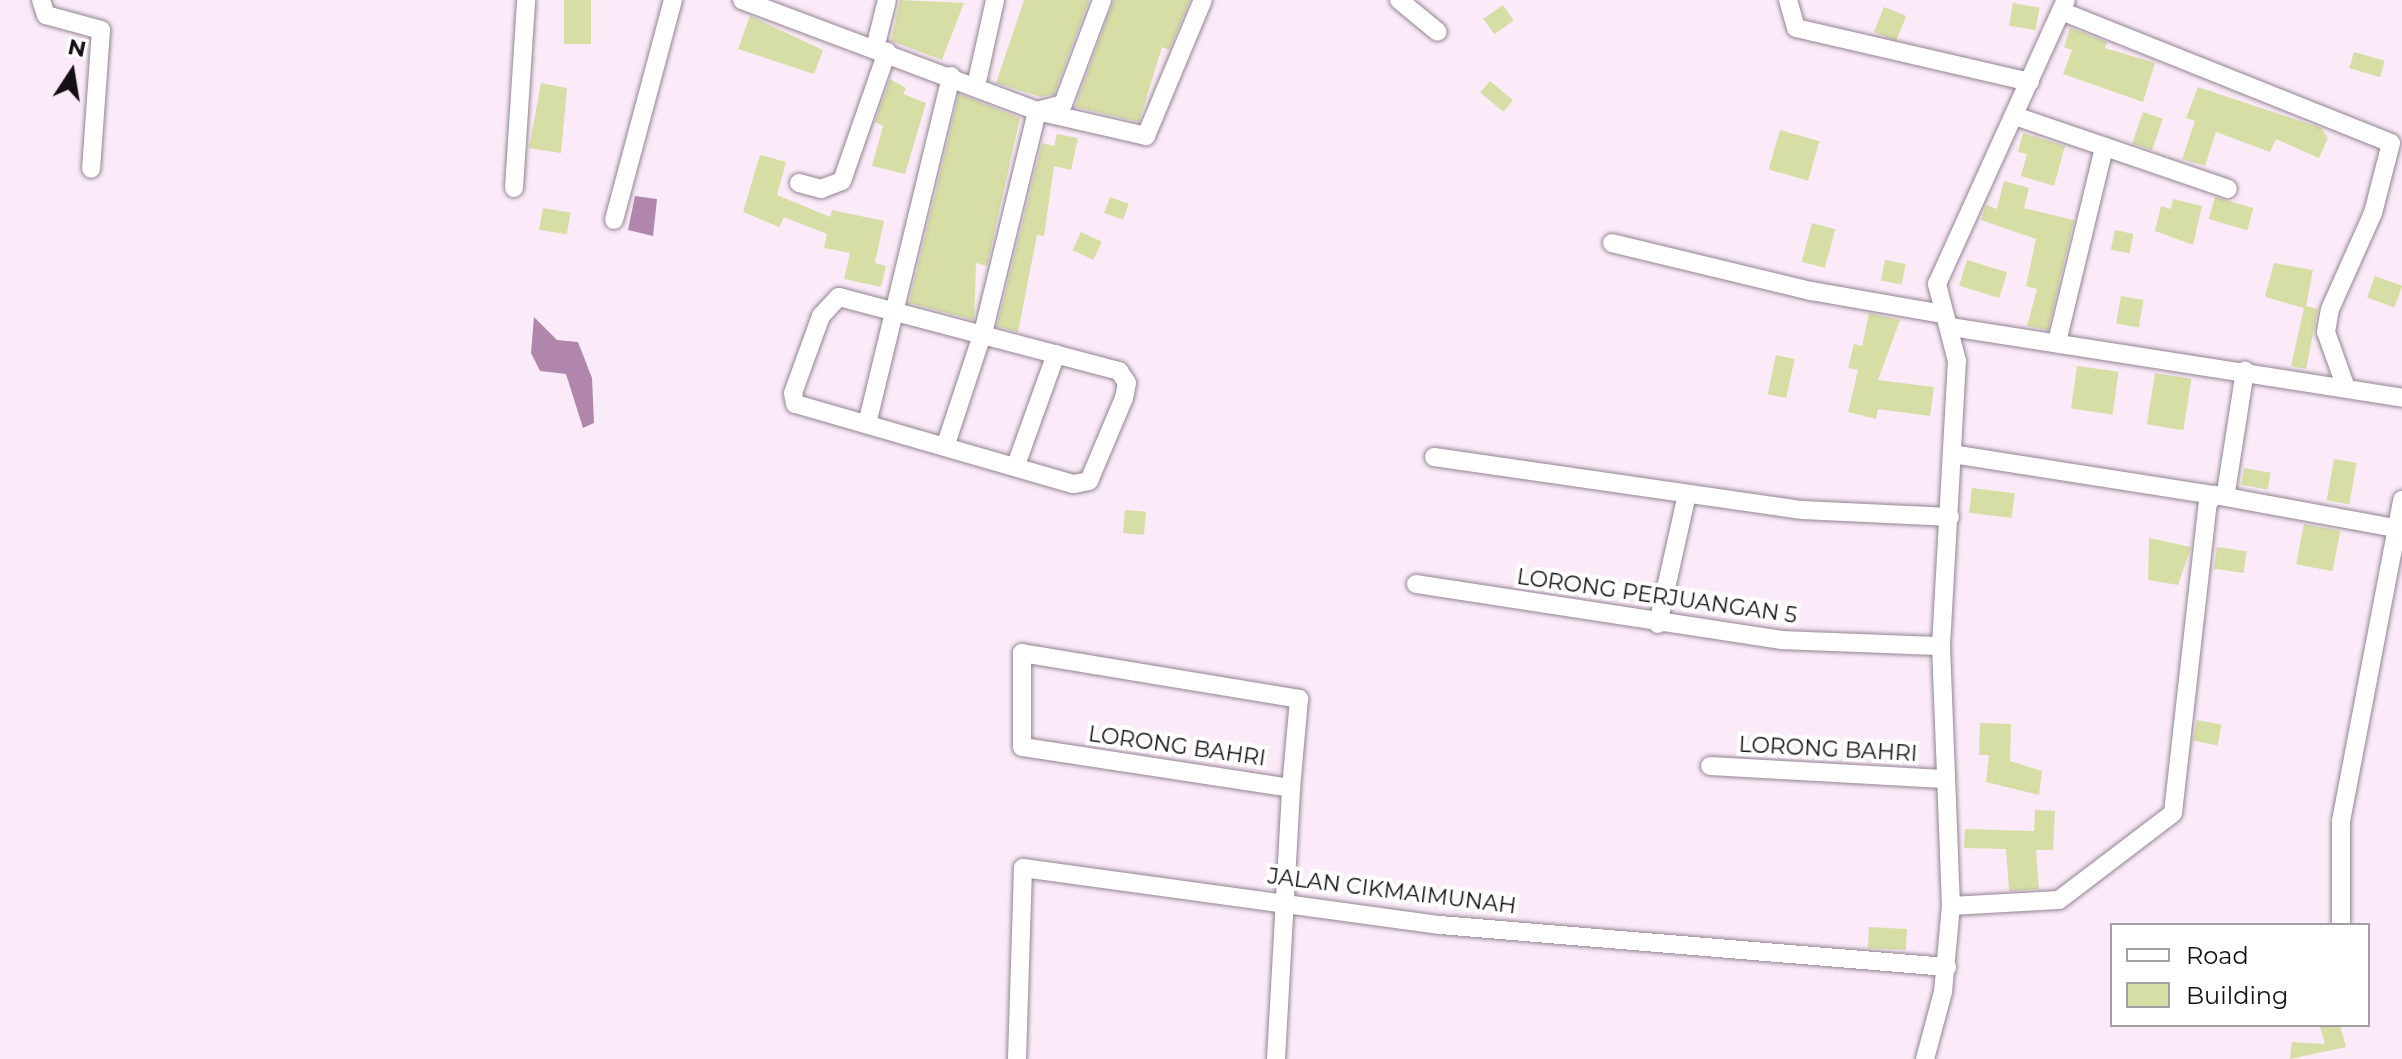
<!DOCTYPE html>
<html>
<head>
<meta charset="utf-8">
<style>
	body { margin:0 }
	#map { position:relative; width:2402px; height:1059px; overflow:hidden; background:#fbebf9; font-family:Montserrat,sans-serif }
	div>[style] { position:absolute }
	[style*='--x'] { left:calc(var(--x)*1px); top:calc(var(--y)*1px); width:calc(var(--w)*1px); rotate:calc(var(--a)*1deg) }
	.water>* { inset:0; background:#b186ad }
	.building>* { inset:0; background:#d6dea5; transform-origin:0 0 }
	.roads { filter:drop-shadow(0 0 2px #938491) drop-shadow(0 0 2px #938491) }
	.street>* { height:18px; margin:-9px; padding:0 9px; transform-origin:9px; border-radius:9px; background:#fff }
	span { translate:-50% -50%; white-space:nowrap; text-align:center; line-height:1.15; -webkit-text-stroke:8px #fff; paint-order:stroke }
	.street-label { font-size:22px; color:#151014 }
	.legend { position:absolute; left:2110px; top:923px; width:260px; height:104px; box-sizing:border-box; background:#fff; border:2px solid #a19fa1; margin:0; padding:10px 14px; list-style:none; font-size:24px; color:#151014 }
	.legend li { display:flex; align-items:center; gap:16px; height:40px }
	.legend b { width:40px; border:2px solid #a19fa1 }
	.north { position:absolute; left:32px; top:32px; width:80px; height:80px; -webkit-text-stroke:6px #fff; paint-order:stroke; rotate:12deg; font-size:22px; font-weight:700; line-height:32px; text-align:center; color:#151014 }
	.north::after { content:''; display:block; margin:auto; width:28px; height:36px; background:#151014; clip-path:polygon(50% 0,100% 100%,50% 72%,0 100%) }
</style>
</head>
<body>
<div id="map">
	<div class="water">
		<div style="clip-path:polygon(635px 196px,657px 199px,653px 236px,628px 230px)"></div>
		<div style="clip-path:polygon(534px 317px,557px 340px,578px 342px,592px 378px,594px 423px,583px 428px,566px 374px,540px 371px,531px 353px)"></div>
	</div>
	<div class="building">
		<div style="left:564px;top:0;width:27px;height:44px"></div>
		<div style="clip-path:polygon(900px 0,964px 3px,942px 60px,891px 41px)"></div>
		<div style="clip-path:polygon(1024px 0,1089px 0,1054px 94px,1041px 97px,996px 83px)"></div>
		<div style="clip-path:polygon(1114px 0,1190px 0,1169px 50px,1162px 47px,1139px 122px,1075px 107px)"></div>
		<div style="left:2013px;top:3px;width:27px;height:23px;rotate:10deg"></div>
		<div style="left:1503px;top:5px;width:19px;height:24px;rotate:55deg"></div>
		<div style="left:1884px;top:7px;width:24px;height:27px;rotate:22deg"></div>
		<div style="clip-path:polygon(750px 16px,823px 50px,814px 74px,738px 49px)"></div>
		<div style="clip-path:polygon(2070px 28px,2107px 42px,2105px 48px,2155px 63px,2143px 102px,2063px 74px,2072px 50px,2064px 47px)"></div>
		<div style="left:2354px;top:52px;width:32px;height:17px;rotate:16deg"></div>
		<div style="clip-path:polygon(890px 79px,906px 88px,903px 94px,926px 103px,905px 174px,872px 166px,883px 126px,875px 122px)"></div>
		<div style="left:1490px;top:81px;width:30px;height:15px;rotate:40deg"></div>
		<div style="clip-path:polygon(541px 83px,567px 88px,561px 153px,529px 148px)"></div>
		<div style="clip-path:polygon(2198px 87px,2321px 128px,2328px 138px,2319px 158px,2276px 139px,2270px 152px,2216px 132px,2205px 166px,2182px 159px,2195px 121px,2186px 118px)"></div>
		<div style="clip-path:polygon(959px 94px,1020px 118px,987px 266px,976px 263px,974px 320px,909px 303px)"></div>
		<div style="left:2143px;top:112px;width:21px;height:33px;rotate:19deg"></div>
		<div style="left:1780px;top:130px;width:41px;height:41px;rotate:16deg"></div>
		<div style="clip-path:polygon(2023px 133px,2065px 146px,2054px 186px,2021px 176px,2027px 154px,2018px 152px)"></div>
		<div style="clip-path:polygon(1057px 134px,1078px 138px,1071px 170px,1054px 166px,1044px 236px,1037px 235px,1018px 332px,997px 326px,1042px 143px,1054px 146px)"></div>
		<div style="clip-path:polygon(760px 155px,786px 162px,777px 195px,830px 217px,832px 210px,884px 221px,875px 263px,886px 266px,881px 287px,844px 279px,850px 253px,824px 248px,827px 234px,784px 217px,779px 227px,743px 212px)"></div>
		<div style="clip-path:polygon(2004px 181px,2029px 188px,2024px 208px,2074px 220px,2048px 330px,2027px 326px,2037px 289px,2026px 286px,2036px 239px,1981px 220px,1986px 205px,1997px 209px)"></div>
		<div style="left:1110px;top:197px;width:20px;height:17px;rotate:20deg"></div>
		<div style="left:2215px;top:197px;width:40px;height:23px;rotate:16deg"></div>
		<div style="clip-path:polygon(2173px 199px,2202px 206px,2193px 245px,2155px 231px,2161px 206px,2171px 209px)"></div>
		<div style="left:543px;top:208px;width:28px;height:22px;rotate:10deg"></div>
		<div style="left:1812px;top:223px;width:24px;height:40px;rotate:15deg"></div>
		<div style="left:2115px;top:230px;width:19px;height:20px;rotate:12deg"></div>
		<div style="left:1081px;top:232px;width:23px;height:20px;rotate:25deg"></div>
		<div style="left:1885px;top:260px;width:21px;height:21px;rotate:11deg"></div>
		<div style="left:1967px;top:260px;width:42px;height:27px;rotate:17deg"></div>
		<div style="clip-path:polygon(2274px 263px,2313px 270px,2306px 306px,2318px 309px,2306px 369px,2291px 366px,2304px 308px,2265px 297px)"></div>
		<div style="left:2375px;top:276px;width:29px;height:23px;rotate:20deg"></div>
		<div style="left:2121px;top:296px;width:23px;height:28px;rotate:10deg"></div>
		<div style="clip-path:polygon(1869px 313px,1900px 320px,1878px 380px,1934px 387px,1930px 416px,1878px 409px,1876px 419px,1848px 412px,1858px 370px,1848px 368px,1854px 344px,1862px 346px)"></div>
		<div style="left:1776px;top:355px;width:19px;height:40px;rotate:12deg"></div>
		<div style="left:2077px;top:366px;width:42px;height:43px;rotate:8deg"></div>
		<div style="left:2155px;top:373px;width:37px;height:52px;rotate:9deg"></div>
		<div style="left:2334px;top:459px;width:23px;height:42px;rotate:10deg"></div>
		<div style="left:2244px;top:468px;width:27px;height:17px;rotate:10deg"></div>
		<div style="left:1972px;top:488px;width:43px;height:25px;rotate:7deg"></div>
		<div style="left:1125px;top:510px;width:21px;height:23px;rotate:5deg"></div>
		<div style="left:2304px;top:524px;width:37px;height:41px;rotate:11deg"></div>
		<div style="clip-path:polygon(2149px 538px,2191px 547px,2178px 585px,2148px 580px)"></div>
		<div style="left:2217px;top:547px;width:30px;height:22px;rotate:8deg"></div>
		<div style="left:2197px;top:720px;width:25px;height:21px;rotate:11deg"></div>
		<div style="clip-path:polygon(1980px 723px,2011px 724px,2010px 761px,2042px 771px,2039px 795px,1986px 782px,1989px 755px,1979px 755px)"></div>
		<div style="clip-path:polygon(2035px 810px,2055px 811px,2053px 850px,2036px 850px,2039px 889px,2009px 891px,2006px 849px,1964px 848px,1965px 829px,2034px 831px)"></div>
		<div style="left:1869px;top:927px;width:38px;height:21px;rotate:3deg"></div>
		<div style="clip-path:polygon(2340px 1025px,2346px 1047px,2290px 1059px,2292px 1042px,2325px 1044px,2320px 1027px)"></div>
	</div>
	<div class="roads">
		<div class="street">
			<div style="--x:41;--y:0;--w:16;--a:72"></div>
			<div style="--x:46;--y:15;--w:57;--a:15.3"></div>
			<div style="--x:101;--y:30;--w:139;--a:94.1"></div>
			<div style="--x:742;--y:0;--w:315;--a:20.6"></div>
			<div style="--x:1037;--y:111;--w:27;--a:-15"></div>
			<div style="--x:1063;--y:104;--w:111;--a:-69.4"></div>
			<div style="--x:1399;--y:0;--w:50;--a:39.4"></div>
			<div style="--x:1788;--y:0;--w:29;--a:74"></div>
			<div style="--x:1796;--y:28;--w:240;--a:13"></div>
			<div style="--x:2061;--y:11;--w:355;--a:21.8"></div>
			<div style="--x:2391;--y:143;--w:72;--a:104.4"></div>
			<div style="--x:2373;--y:213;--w:105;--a:114.1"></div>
			<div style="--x:2330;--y:309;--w:23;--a:100"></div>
			<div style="--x:2326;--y:332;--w:59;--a:70.3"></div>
			<div style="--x:875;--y:48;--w:49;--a:-76"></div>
			<div style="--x:976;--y:86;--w:88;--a:-77.5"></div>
			<div style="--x:2015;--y:116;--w:225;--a:18.9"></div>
			<div style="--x:799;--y:183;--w:23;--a:15"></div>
			<div style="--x:821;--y:189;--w:22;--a:-21"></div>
			<div style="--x:842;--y:181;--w:137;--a:-70.8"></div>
			<div style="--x:514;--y:188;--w:188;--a:-86.3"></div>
			<div style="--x:614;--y:220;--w:228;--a:-75"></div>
			<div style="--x:1612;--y:243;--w:205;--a:13.6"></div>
			<div style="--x:1811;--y:291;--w:134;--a:9.9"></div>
			<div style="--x:839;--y:297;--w:290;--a:14.8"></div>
			<div style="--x:1119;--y:371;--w:14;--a:56"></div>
			<div style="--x:1127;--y:383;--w:15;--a:101"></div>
			<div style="--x:1124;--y:398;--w:90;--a:112.9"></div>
			<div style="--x:1089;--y:481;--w:16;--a:169"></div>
			<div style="--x:1073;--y:484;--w:289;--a:-163.9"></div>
			<div style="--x:795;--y:404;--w:11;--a:-100"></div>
			<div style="--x:793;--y:393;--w:82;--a:-70"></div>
			<div style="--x:821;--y:316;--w:26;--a:-47"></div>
			<div style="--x:1951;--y:327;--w:457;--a:8.9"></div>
			<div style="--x:2057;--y:342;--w:201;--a:-76.4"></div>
			<div style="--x:867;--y:424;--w:358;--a:-76.4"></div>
			<div style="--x:945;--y:447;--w:124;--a:-71.7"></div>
			<div style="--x:984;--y:329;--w:224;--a:-76.3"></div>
			<div style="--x:1037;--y:111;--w:112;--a:12.9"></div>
			<div style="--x:1146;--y:136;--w:147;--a:-67.3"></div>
			<div style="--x:1952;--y:454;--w:266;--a:8.9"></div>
			<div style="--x:1434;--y:457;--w:372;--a:8.2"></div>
			<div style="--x:1802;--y:510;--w:148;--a:2.7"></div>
			<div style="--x:1016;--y:465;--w:118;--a:-70.2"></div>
			<div style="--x:2226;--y:492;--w:123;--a:-81.1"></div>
			<div style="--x:1416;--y:584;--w:371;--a:8.7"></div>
			<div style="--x:1783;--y:640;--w:158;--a:2.2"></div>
			<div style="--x:1658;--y:624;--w:133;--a:-77.4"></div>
			<div style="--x:1022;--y:653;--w:281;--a:9.4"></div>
			<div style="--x:1299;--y:699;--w:89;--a:95.1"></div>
			<div style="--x:1291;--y:788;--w:272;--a:-171.3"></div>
			<div style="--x:1022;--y:747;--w:94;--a:-90"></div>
			<div style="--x:1710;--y:766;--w:233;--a:3.2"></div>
			<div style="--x:1951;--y:906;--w:108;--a:-3.2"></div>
			<div style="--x:2059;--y:900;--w:143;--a:-37.3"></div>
			<div style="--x:2173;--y:813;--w:312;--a:-83.6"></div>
			<div style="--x:2208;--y:503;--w:11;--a:-49"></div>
			<div style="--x:2215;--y:495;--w:182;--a:10.4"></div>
			<div style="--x:2341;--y:922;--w:101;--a:-90"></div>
			<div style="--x:2341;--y:821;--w:327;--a:-79.2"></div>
			<div style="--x:1017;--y:1059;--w:191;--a:-88.2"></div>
			<div style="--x:1023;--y:868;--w:421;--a:7.8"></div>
			<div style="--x:1440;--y:925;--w:509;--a:4.74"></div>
			<div style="--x:1276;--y:1059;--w:271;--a:-86.8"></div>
			<div style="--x:1925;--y:1059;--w:69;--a:-75"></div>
			<div style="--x:1943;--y:992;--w:86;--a:-84.7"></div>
			<div style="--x:1951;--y:906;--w:260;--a:-92.2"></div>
			<div style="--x:1941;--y:646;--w:285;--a:-86.8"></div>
			<div style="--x:1957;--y:361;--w:80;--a:-104.6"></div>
			<div style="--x:1937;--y:284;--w:312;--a:-65.6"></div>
		</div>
	</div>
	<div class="street-label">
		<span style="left:1657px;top:596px;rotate:8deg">LORONG PERJUANGAN 5</span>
		<span style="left:1177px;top:746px;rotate:8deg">LORONG BAHRI</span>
		<span style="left:1828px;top:749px;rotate:3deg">LORONG BAHRI</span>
		<span style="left:1392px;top:891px;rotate:7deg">JALAN CIKMAIMUNAH</span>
	</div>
	<ul class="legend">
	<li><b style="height:10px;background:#fff"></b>Road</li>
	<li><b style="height:22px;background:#d6dea5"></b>Building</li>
	</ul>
	<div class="north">N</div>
</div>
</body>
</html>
